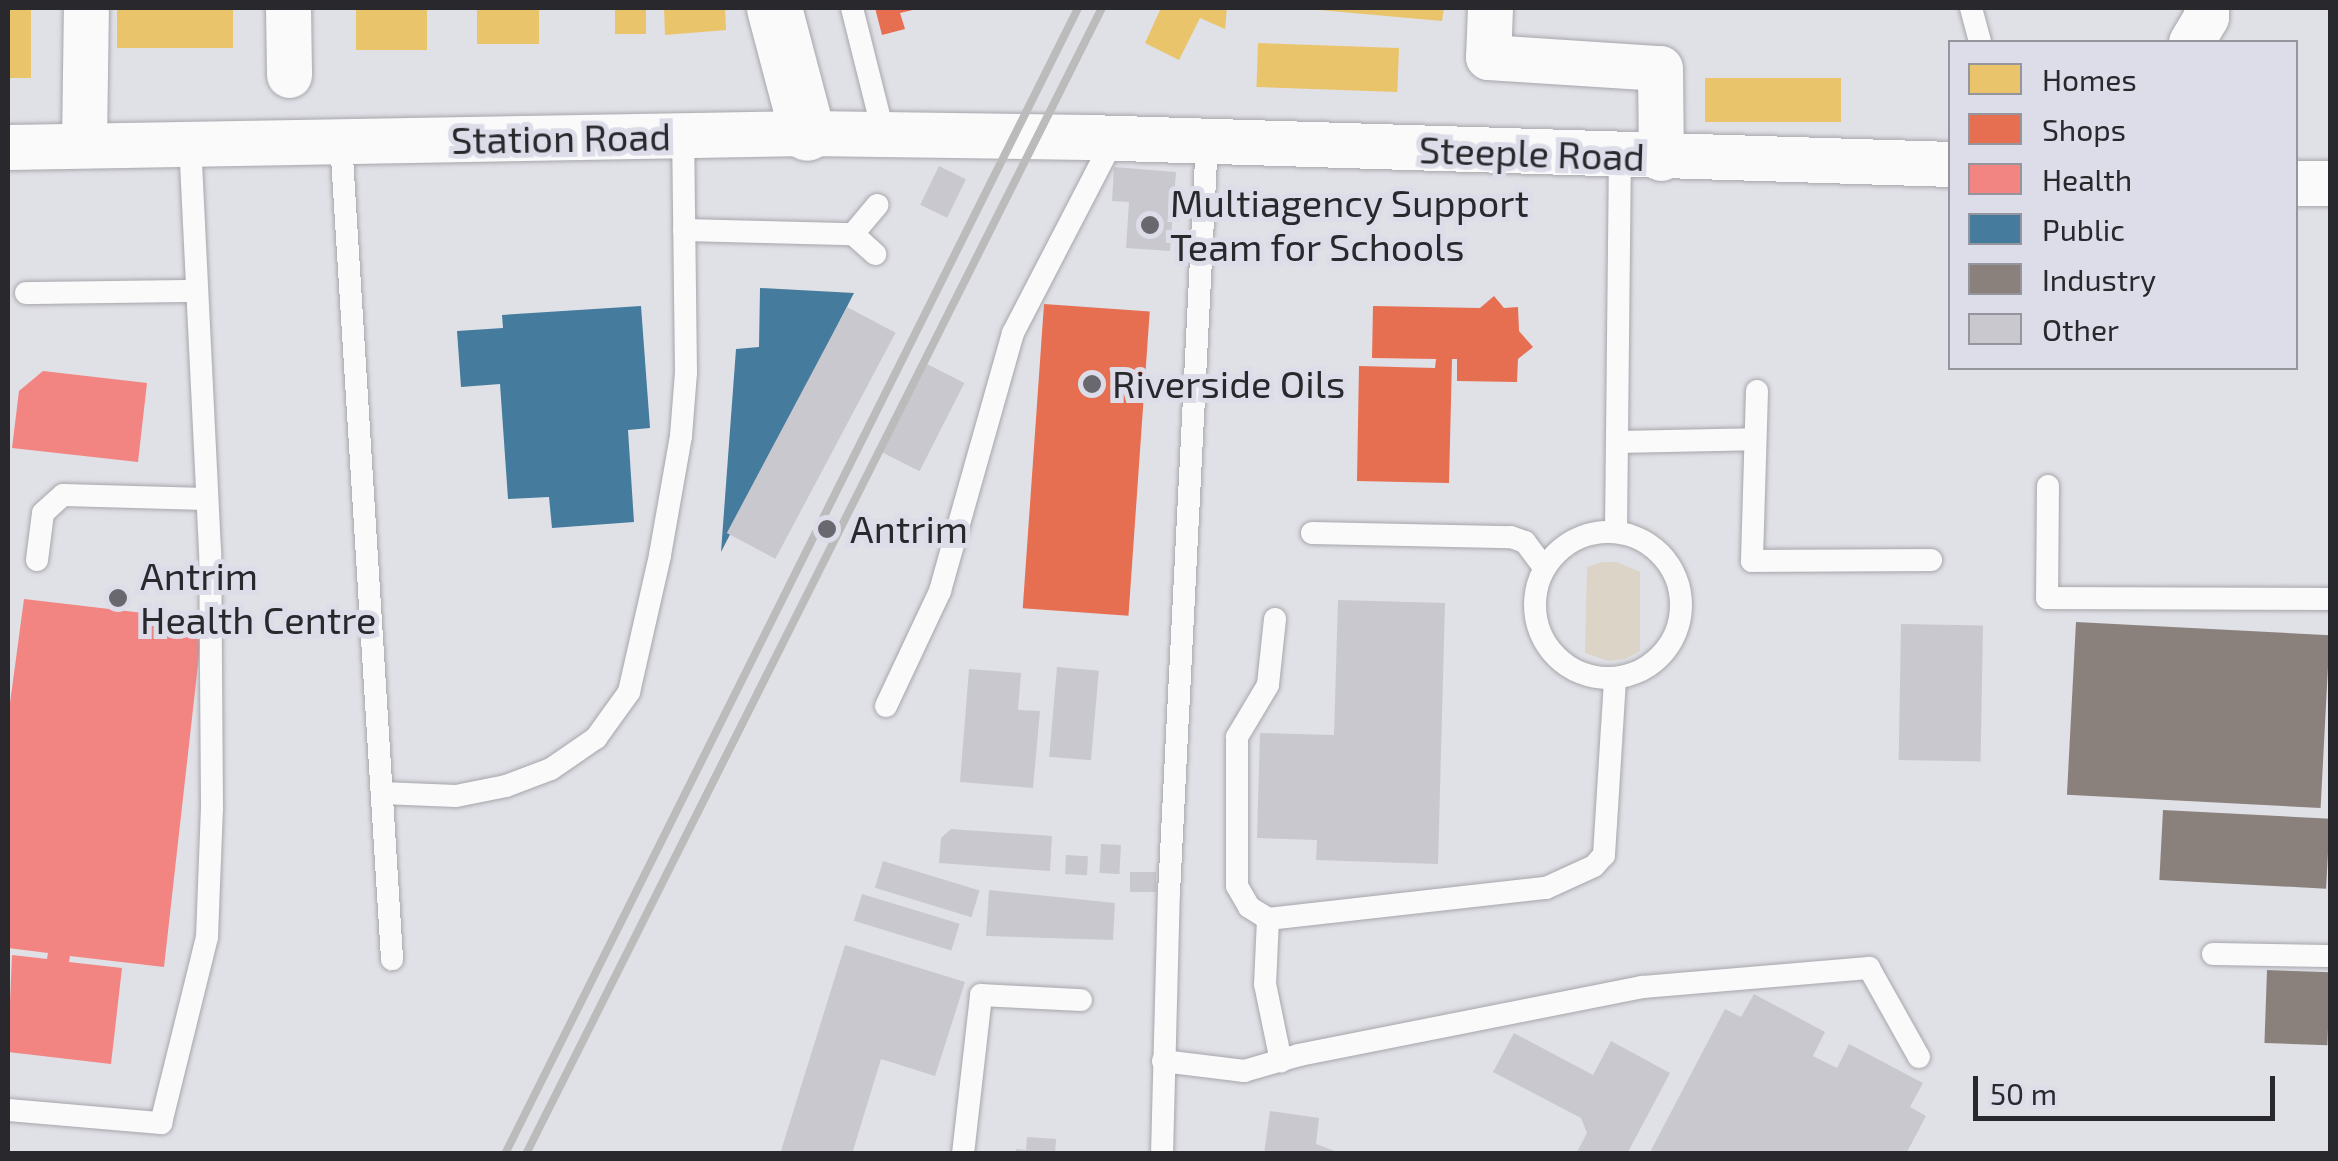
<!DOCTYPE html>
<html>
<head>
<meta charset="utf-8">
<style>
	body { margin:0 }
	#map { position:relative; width:2338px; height:1161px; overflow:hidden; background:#e0e0e7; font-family:"Exo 2",sans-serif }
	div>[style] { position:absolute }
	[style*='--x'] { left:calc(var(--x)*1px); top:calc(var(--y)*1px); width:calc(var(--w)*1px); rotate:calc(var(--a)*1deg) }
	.green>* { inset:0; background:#dcd4c7 }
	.homes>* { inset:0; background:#e9c46a; transform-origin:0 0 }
	.shops>* { inset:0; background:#e76f51; transform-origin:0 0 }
	.health>* { inset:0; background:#f28482 }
	.public>* { inset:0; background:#457b9d }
	.industry>* { inset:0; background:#8a817c; transform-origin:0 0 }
	.building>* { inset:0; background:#c9c8ce; transform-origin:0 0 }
	.roads { filter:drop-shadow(0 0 2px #a6a6ab) drop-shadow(0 0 2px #a6a6ab) }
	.lane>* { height:22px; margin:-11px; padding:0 11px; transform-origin:11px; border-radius:11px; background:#fafafb }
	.lane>.ring { margin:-11px; padding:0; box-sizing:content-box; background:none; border:22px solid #fafafb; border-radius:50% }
	.street>* { height:45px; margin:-22.5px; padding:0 22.5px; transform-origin:22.5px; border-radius:22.5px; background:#fafafb }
	.secondary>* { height:55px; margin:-27.5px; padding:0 27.5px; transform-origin:27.5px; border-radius:27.5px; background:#fafafb }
	.rail>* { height:8px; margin:-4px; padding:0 4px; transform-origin:4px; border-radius:4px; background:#bbbbbc }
	.dots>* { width:28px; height:28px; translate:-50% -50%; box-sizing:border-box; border:5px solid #ddddea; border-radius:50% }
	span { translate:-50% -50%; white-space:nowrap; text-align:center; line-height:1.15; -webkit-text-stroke:10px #ddddea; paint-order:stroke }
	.street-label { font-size:38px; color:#28282d }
	.poi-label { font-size:38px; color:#28282d }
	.left { translate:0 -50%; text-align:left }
	.frame { position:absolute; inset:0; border:10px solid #28282d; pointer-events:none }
	.legend { position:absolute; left:1948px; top:40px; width:350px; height:330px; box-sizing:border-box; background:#ddddea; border:2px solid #95959e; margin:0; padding:12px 18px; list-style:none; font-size:30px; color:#28282d }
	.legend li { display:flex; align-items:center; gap:20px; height:50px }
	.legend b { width:50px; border:2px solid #95959e }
	.scale { position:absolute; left:1973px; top:1076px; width:302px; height:45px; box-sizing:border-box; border:5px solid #28282d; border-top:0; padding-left:12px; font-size:30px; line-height:35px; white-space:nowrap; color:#28282d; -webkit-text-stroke:8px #ddddea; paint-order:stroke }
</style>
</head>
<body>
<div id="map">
	<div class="green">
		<div style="clip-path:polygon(1602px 562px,1617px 562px,1640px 572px,1640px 651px,1625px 659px,1608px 661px,1585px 653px,1587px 567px)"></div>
	</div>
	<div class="homes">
		<div style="left:8px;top:8px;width:23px;height:70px"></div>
		<div style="left:117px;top:8px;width:116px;height:40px"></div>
		<div style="left:356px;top:8px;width:71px;height:42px"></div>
		<div style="left:477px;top:8px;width:62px;height:36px"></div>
		<div style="left:615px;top:8px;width:31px;height:26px"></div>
		<div style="clip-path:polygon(664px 8px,725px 8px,726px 30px,665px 35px)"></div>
		<div style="clip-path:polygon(1161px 8px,1227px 8px,1225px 29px,1200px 18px,1179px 60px,1145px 43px)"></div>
		<div style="clip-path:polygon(1297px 8px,1444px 8px,1442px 21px)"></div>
		<div style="left:1258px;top:43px;width:141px;height:44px;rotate:2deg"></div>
		<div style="left:1705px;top:78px;width:136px;height:44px"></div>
	</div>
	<div class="shops">
		<div style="clip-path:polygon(875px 8px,917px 8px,917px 9px,900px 13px,905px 29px,882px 35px)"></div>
		<div style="clip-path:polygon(1494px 296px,1504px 308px,1518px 307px,1519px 331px,1533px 347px,1518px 359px,1517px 382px,1457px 381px,1457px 359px,1452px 359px,1449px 483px,1357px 481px,1359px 366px,1435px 368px,1436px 359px,1372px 358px,1373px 306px,1480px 308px)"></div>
		<div style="left:1044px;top:304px;width:106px;height:305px;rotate:4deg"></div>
	</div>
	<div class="health">
		<div style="clip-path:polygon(43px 371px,147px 383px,138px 462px,12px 448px,19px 391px)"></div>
		<div style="clip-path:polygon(24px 599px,203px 620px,164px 967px,70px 956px,69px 962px,122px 968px,111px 1064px,8px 1052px,12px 955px,47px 959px,48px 953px,8px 948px,8px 718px)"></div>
	</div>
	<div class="public">
		<div style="clip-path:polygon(760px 288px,854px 293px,721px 552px,736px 349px,759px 347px)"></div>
		<div style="clip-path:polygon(641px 306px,650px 428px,628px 430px,634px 522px,552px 528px,549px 497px,508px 499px,500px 384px,461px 387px,457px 331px,503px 328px,502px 315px)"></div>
	</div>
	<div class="industry">
		<div style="left:2076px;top:622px;width:254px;height:173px;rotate:3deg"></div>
		<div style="left:2163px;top:810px;width:167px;height:70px;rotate:3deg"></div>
		<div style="left:2267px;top:970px;width:63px;height:73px;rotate:2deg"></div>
	</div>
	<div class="building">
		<div style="left:939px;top:166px;width:30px;height:43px;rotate:26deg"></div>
		<div style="clip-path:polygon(1114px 167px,1176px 172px,1170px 251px,1126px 248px,1129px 202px,1112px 201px)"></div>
		<div style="left:847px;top:307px;width:55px;height:256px;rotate:28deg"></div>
		<div style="left:927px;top:364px;width:42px;height:99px;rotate:27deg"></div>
		<div style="clip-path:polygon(1338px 600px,1445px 603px,1438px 864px,1316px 860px,1317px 840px,1257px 838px,1260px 733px,1334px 735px)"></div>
		<div style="left:1901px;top:624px;width:82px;height:136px;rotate:1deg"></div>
		<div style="left:1057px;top:667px;width:42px;height:90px;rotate:5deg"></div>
		<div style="clip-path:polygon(969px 669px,1021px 673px,1018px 710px,1040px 711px,1033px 788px,960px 782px)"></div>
		<div style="clip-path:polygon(951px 829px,1052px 836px,1050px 871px,939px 863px,941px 838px)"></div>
		<div style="left:1101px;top:844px;width:20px;height:29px;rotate:3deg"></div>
		<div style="left:1066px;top:855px;width:22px;height:19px;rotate:3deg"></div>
		<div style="left:883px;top:861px;width:101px;height:28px;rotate:17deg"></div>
		<div style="left:1130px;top:872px;width:26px;height:20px"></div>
		<div style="clip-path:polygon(989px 890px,1115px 903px,1113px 940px,986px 936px)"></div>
		<div style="left:862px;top:894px;width:102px;height:28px;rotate:17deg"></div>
		<div style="clip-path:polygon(845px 945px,965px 982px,935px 1076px,881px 1059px,852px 1154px,780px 1154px)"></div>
		<div style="clip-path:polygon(1754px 994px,1825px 1032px,1813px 1056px,1837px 1068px,1849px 1044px,1923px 1083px,1910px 1107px,1926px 1116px,1906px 1154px,1649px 1154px,1725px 1009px,1741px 1017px)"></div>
		<div style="clip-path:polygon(1514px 1033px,1593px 1075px,1611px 1041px,1670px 1073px,1627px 1154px,1576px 1154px,1587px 1133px,1581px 1118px,1493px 1072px)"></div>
		<div style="clip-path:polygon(1270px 1111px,1319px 1118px,1316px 1144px,1343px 1154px,1264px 1154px)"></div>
		<div style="clip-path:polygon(1027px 1137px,1056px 1139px,1055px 1154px,1016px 1154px,1016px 1149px,1026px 1150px)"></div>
	</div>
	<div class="roads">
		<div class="lane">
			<div style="--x:852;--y:8;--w:131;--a:75.9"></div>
			<div style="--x:1971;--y:8;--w:35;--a:75"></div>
			<div style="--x:341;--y:141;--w:820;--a:86.43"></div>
			<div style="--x:684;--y:230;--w:169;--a:1.4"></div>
			<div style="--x:853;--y:234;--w:30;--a:42"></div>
			<div style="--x:853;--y:234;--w:38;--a:-50"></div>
			<div style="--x:26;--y:293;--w:168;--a:-0.7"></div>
			<div style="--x:1757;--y:391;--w:170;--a:91.7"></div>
			<div style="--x:1752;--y:561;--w:179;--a:-0.3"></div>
			<div style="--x:1617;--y:442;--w:138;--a:-1.2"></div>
			<div style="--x:2048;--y:486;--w:112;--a:90.5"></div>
			<div style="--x:2047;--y:598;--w:283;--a:0.2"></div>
			<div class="ring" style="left:1535px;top:532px;width:124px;height:124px"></div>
			<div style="--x:1616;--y:532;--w:375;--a:-89.4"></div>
			<div style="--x:1312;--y:533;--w:199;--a:1.2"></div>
			<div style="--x:1511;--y:537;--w:15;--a:20"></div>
			<div style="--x:1525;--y:542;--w:31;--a:53"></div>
			<div style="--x:37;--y:560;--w:47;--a:-82.7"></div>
			<div style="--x:43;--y:513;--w:27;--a:-42"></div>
			<div style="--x:63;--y:495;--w:143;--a:1.6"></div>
			<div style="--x:1275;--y:619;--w:66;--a:96.1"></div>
			<div style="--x:1268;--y:685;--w:61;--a:120.8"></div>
			<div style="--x:1237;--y:737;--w:149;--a:90"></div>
			<div style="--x:1237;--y:886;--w:24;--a:60"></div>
			<div style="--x:1249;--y:907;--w:22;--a:32"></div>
			<div style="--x:1268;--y:919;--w:280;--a:-6.4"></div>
			<div style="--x:1546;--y:888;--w:53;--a:-24.6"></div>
			<div style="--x:1594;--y:866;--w:15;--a:-48"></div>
			<div style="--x:1604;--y:855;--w:177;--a:-86.4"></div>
			<div style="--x:886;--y:706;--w:127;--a:-64.8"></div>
			<div style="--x:940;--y:591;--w:268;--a:-74.2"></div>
			<div style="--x:1013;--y:333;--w:220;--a:-62.6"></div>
			<div style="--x:382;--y:793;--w:74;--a:2.3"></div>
			<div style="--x:456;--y:796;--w:51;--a:-11.3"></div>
			<div style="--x:506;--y:786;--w:48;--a:-20.7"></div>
			<div style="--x:551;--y:769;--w:55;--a:-34.6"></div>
			<div style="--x:596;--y:738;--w:57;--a:-54.3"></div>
			<div style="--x:629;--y:692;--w:140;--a:-77.2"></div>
			<div style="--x:660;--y:555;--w:121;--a:-80"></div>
			<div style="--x:681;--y:436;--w:63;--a:-85.5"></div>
			<div style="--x:686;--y:373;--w:237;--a:-90.7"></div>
			<div style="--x:1268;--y:919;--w:65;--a:92.6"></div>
			<div style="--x:1265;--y:984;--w:79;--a:78.3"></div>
			<div style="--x:2213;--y:954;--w:117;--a:1"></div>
			<div style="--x:1163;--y:1061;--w:82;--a:7"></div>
			<div style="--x:1244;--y:1071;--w:57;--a:-16.2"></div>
			<div style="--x:1299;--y:1055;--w:350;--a:-11.2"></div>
			<div style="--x:1642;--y:987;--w:228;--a:-4.8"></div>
			<div style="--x:1869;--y:968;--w:102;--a:60.7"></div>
			<div style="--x:8;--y:1110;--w:154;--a:4.9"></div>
			<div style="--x:161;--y:1123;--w:192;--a:-76.1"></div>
			<div style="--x:207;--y:937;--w:128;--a:-87.8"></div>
			<div style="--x:212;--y:809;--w:258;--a:-90.4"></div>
			<div style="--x:210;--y:551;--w:407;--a:-92.8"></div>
			<div style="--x:963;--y:1154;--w:160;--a:-83.5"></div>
			<div style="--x:981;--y:995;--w:100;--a:2.9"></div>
			<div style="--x:1162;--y:1154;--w:261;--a:-88.5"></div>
			<div style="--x:1169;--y:893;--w:753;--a:-87.11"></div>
		</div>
		<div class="street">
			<div style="--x:288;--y:8;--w:67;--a:89.1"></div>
			<div style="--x:1490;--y:8;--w:49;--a:92.3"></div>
			<div style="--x:1488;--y:57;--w:172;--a:3.7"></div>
			<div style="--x:1660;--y:68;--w:90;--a:89.4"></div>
			<div style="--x:2191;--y:42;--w:29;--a:-59"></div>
			<div style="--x:2206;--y:17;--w:9;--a:-90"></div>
			<div style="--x:84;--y:145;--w:137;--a:-89.2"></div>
			<div style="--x:8;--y:147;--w:799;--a:-1"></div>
			<div style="--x:807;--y:133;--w:281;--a:0.8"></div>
			<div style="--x:1088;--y:137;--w:862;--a:1.79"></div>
			<div style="--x:2296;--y:183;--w:34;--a:0"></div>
		</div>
		<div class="secondary">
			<div style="--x:774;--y:8;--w:129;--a:75.2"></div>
		</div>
	</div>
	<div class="rail">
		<div style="--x:505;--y:1154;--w:1281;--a:-63.43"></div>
		<div style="--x:526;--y:1154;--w:1283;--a:-63.32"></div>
	</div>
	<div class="dots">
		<div style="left:1150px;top:225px;background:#68686e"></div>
		<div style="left:1092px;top:384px;background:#68686e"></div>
		<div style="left:827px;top:529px;background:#68686e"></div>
		<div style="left:118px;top:598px;background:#68686e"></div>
	</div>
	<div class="street-label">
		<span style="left:561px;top:138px;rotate:-1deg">Station Road</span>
		<span style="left:1532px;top:153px;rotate:2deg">Steeple Road</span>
	</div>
	<div class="poi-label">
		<span class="left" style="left:1170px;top:225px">Multiagency Support<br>Team for Schools</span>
		<span class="left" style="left:1112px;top:384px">Riverside Oils</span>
		<span class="left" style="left:850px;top:529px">Antrim</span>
		<span class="left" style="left:140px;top:598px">Antrim<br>Health Centre</span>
	</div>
	<div class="frame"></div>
	<ul class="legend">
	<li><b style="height:28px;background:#e9c46a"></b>Homes</li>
	<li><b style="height:28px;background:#e76f51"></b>Shops</li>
	<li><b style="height:28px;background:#f28482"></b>Health</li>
	<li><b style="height:28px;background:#457b9d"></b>Public</li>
	<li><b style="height:28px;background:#8a817c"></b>Industry</li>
	<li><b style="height:28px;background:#c9c8ce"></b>Other</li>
	</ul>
	<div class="scale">50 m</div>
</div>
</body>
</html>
